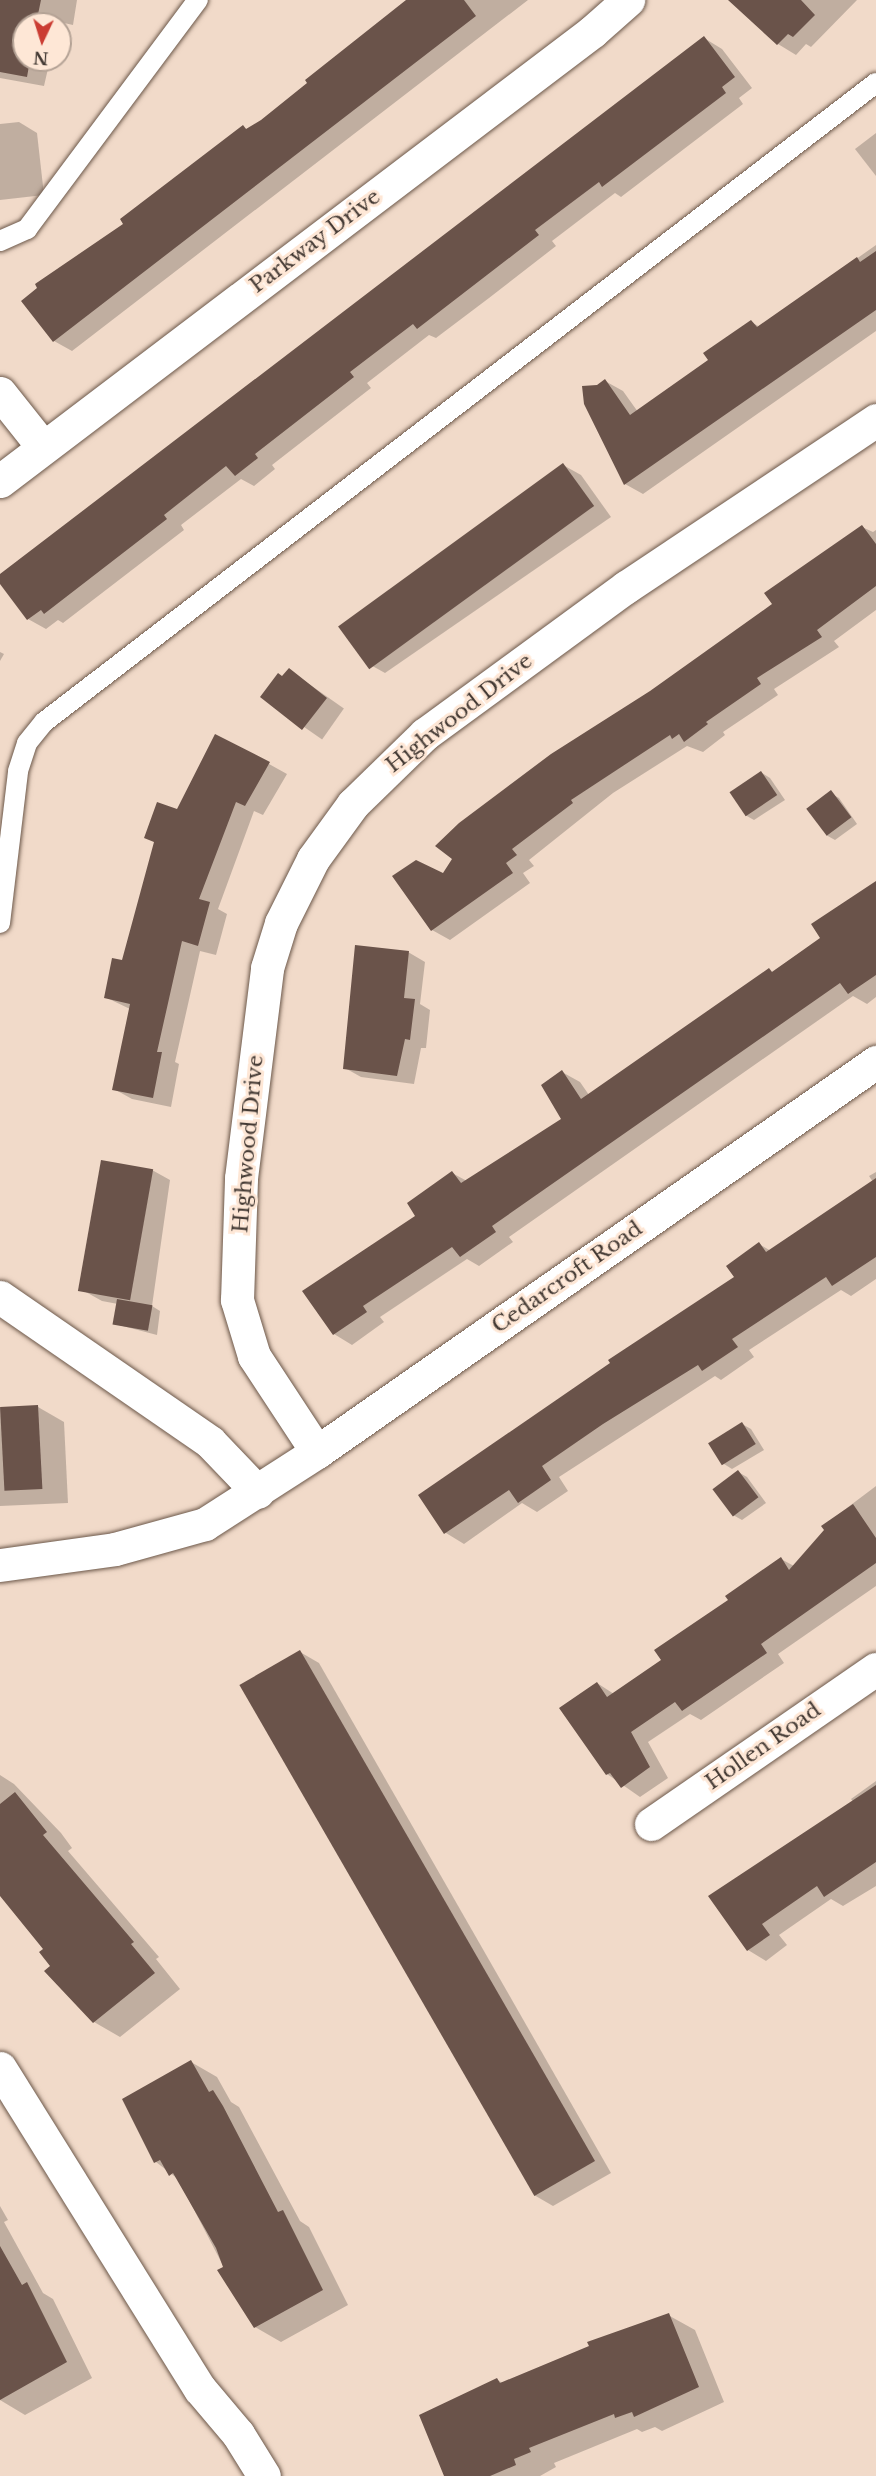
<!DOCTYPE html>
<html>
<head>
<meta charset="utf-8">
<style>
	body { margin:0 }
	#map { position:relative; width:876px; height:2476px; overflow:hidden; background:#f1dac9; font-family:"Libre Baskerville",serif }
	div>[style] { position:absolute }
	[style*='--x'] { left:calc(var(--x)*1px); top:calc(var(--y)*1px); width:calc(var(--w)*1px); rotate:calc(var(--a)*1deg) }
	.shadow>* { inset:0; background:#0003; transform-origin:0 0 }
	.building>* { inset:0; background:#6a534a; transform-origin:0 0 }
	.roads { filter:drop-shadow(0 0 2px #6c584a) drop-shadow(0 0 2px #6c584a) }
	.service>* { height:20px; margin:-10px; padding:0 10px; transform-origin:10px; border-radius:10px; background:#fff }
	.minor>* { height:33px; margin:-16.5px; padding:0 16.5px; transform-origin:16.5px; border-radius:16.5px; background:#fff }
	span { translate:-50% -50%; white-space:nowrap; text-align:center; line-height:1.15; -webkit-text-stroke:6px #fee7d6; paint-order:stroke }
	.street-label { font-size:21px; color:#443a34 }
	.north { position:absolute; left:12px; top:12px; width:60px; height:60px; box-sizing:border-box; background:#fee7d6; border:2px solid #b4a295; border-radius:50%; rotate:184deg; font-size:16px; font-weight:700; line-height:24px; text-align:center; color:#443a34 }
	.north::after { content:''; display:block; margin:auto; width:21px; height:27px; background:#cb3d33; clip-path:polygon(50% 0,100% 100%,50% 72%,0 100%) }
</style>
</head>
<body>
<div id="map">
	<div class="shadow">
		<div style="clip-path:polygon(0 0,77px 0,73px 25px,64px 23px,60px 47px,60px 24px,24px 24px,24px 60px,50px 60px,44px 86px,0 78px)"></div>
		<div style="clip-path:polygon(409px 0,528px 0,72px 351px,54px 341px,23px 301px,58px 269px,62px 271px,125px 224px,243px 127px,248px 130px,262px 121px)"></div>
		<div style="clip-path:polygon(750px 0,857px 0,811px 47px,806px 44px,796px 55px,778px 44px,741px 10px)"></div>
		<div style="clip-path:polygon(704px 38px,722px 49px,752px 88px,739px 98px,743px 104px,621px 197px,615px 193px,552px 241px,556px 246px,489px 298px,436px 338px,429px 335px,367px 383px,371px 388px,272px 465px,275px 469px,254px 486px,241px 479px,181px 525px,184px 530px,63px 623px,58px 620px,46px 629px,28px 619px,0 582px,0 575px)"></div>
		<div style="clip-path:polygon(19px 122px,37px 133px,44px 195px,0 200px,0 124px)"></div>
		<div style="clip-path:polygon(876px 133px,876px 176px,855px 149px)"></div>
		<div style="clip-path:polygon(876px 245px,876px 331px,643px 494px,625px 484px,597px 387px,605px 381px,623px 391px,638px 412px,710px 360px,751px 322px,760px 327px)"></div>
		<div style="clip-path:polygon(563px 465px,581px 475px,611px 517px,385px 673px,367px 663px)"></div>
		<div style="clip-path:polygon(862px 527px,873px 532px,876px 530px,876px 610px,834px 641px,839px 647px,774px 689px,778px 695px,723px 732px,725px 735px,703px 752px,687px 746px,613px 793px,529px 860px,534px 866px,523px 873px,530px 883px,450px 940px,432px 930px,444px 875px,651px 692px,774px 604px,766px 593px)"></div>
		<div style="clip-path:polygon(0 652px,4px 654px,0 661px)"></div>
		<div style="left:289px;top:670px;width:67px;height:38px;rotate:35deg"></div>
		<div style="clip-path:polygon(269px 764px,287px 774px,263px 815px,254px 811px,218px 909px,227px 914px,216px 955px,200px 951px,175px 1062px,179px 1064px,171px 1107px,132px 1099px,114px 1089px,130px 1009px,105px 997px,123px 962px,156px 843px,146px 837px,178px 811px)"></div>
		<div style="clip-path:polygon(762px 773px,770px 778px,785px 800px,754px 820px,745px 815px)"></div>
		<div style="clip-path:polygon(830px 793px,839px 798px,857px 824px,835px 840px,826px 835px)"></div>
		<div style="clip-path:polygon(876px 883px,876px 997px,867px 1004px,853px 996px,509px 1237px,513px 1242px,479px 1266px,467px 1259px,380px 1317px,384px 1322px,352px 1345px,334px 1334px,304px 1291px,417px 1216px,452px 1173px,467px 1181px,563px 1119px,562px 1072px,580px 1082px,589px 1095px,822px 938px)"></div>
		<div style="clip-path:polygon(408px 952px,425px 962px,420px 1004px,430px 1010px,426px 1048px,421px 1048px,414px 1084px,361px 1077px,345px 1068px)"></div>
		<div style="clip-path:polygon(152px 1170px,170px 1180px,152px 1306px,160px 1311px,157px 1335px,115px 1324px,118px 1304px,102px 1301px,84px 1291px)"></div>
		<div style="clip-path:polygon(876px 1172px,876px 1279px,851px 1296px,841px 1290px,749px 1350px,754px 1357px,721px 1380px,715px 1376px,559px 1477px,568px 1491px,537px 1512px,522px 1503px,464px 1544px,446px 1533px,420px 1495px,736px 1278px,759px 1244px,771px 1251px,873px 1182px,869px 1176px)"></div>
		<div style="clip-path:polygon(38px 1407px,64px 1422px,68px 1503px,0 1506px,0 1408px)"></div>
		<div style="clip-path:polygon(742px 1424px,751px 1429px,764px 1450px,732px 1469px,724px 1464px)"></div>
		<div style="clip-path:polygon(738px 1472px,747px 1477px,766px 1503px,742px 1520px,733px 1515px,715px 1490px)"></div>
		<div style="clip-path:polygon(876px 1486px,876px 1586px,778px 1654px,784px 1663px,701px 1720px,690px 1714px,648px 1742px,668px 1778px,640px 1797px,607px 1774px,597px 1683px,614px 1694px,663px 1660px,781px 1559px,794px 1566px,826px 1530px,823px 1526px)"></div>
		<div style="clip-path:polygon(300px 1652px,319px 1663px,611px 2173px,553px 2206px,534px 2195px)"></div>
		<div style="clip-path:polygon(0 1775px,14px 1784px,61px 1833px,72px 1848px,68px 1851px,159px 1957px,156px 1959px,180px 1989px,120px 2037px,94px 2022px,52px 1966px,45px 1949px,0 1894px)"></div>
		<div style="clip-path:polygon(876px 1781px,876px 1886px,843px 1906px,831px 1899px,779px 1935px,787px 1945px,766px 1961px,748px 1950px,710px 1896px,854px 1803px,851px 1799px)"></div>
		<div style="clip-path:polygon(191px 2062px,217px 2077px,231px 2102px,239px 2107px,300px 2221px,309px 2227px,348px 2305px,281px 2342px,255px 2327px,178px 2179px,156px 2162px,124px 2100px)"></div>
		<div style="clip-path:polygon(0 2206px,8px 2220px,4px 2222px,43px 2293px,53px 2299px,92px 2378px,25px 2415px,0 2400px)"></div>
		<div style="clip-path:polygon(668px 2315px,695px 2330px,724px 2402px,662px 2431px,655px 2427px,642px 2432px,637px 2429px,554px 2463px,556px 2467px,540px 2476px,446px 2476px,497px 2380px,503px 2383px)"></div>
	</div>
	<div class="building">
		<div style="clip-path:polygon(0 0,41px 0,36px 24px,24px 24px,24px 60px,30px 60px,27px 77px,0 72px)"></div>
		<div style="clip-path:polygon(406px 0,464px 0,476px 16px,53px 342px,21px 301px,37px 288px,35px 284px,123px 224px,120px 219px,243px 125px,246px 129px,261px 120px,307px 83px,305px 80px)"></div>
		<div style="clip-path:polygon(728px 0,801px 0,815px 15px,793px 37px,788px 34px,777px 45px)"></div>
		<div style="clip-path:polygon(704px 36px,735px 77px,722px 87px,726px 93px,602px 187px,599px 182px,535px 230px,539px 235px,417px 329px,413px 324px,363px 362px,350px 372px,354px 377px,255px 454px,258px 458px,235px 476px,226px 466px,164px 515px,167px 519px,44px 614px,41px 610px,27px 620px,0 584px,0 574px)"></div>
		<div style="clip-path:polygon(876px 251px,876px 310px,624px 485px,584px 404px,582px 386px,597px 385px,605px 379px,630px 415px,708px 360px,703px 353px,751px 320px,757px 327px,857px 257px,860px 262px)"></div>
		<div style="left:563px;top:463px;width:53px;height:278px;rotate:54deg"></div>
		<div style="clip-path:polygon(862px 525px,876px 544px,876px 586px,817px 630px,822px 637px,757px 678px,761px 684px,706px 722px,708px 724px,684px 742px,679px 734px,672px 739px,670px 735px,571px 800px,573px 803px,512px 849px,517px 855px,506px 863px,513px 873px,431px 931px,392px 876px,416px 860px,443px 873px,452px 859px,435px 846px,459px 823px,551px 754px,650px 691px,772px 604px,764px 593px)"></div>
		<div style="clip-path:polygon(289px 668px,327px 698px,302px 730px,260px 697px,278px 673px,282px 676px)"></div>
		<div style="clip-path:polygon(215px 734px,270px 762px,245px 806px,236px 802px,199px 899px,210px 902px,198px 946px,182px 941px,157px 1052px,162px 1052px,153px 1098px,112px 1090px,130px 1004px,104px 998px,112px 958px,122px 960px,154px 842px,144px 838px,157px 802px,177px 809px)"></div>
		<div style="left:761px;top:771px;width:29px;height:38px;rotate:56deg"></div>
		<div style="left:831px;top:790px;width:34px;height:31px;rotate:53deg"></div>
		<div style="clip-path:polygon(876px 881px,876px 975px,848px 994px,840px 983px,492px 1226px,496px 1232px,460px 1257px,452px 1247px,363px 1306px,367px 1312px,333px 1335px,302px 1291px,415px 1216px,407px 1203px,452px 1171px,461px 1183px,561px 1119px,541px 1085px,562px 1070px,581px 1099px,769px 968px,772px 972px,820px 938px,811px 924px)"></div>
		<div style="clip-path:polygon(355px 945px,409px 951px,404px 998px,415px 999px,410px 1040px,405px 1039px,397px 1076px,343px 1069px)"></div>
		<div style="left:101px;top:1160px;width:53px;height:133px;rotate:10deg"></div>
		<div style="clip-path:polygon(876px 1178px,876px 1257px,832px 1286px,826px 1277px,732px 1339px,738px 1347px,702px 1371px,698px 1365px,603px 1424px,542px 1466px,551px 1480px,518px 1503px,509px 1490px,444px 1534px,418px 1495px,610px 1363px,608px 1360px,734px 1277px,726px 1266px,759px 1242px,766px 1252px)"></div>
		<div style="left:117px;top:1299px;width:36px;height:26px;rotate:10deg"></div>
		<div style="left:38px;top:1405px;width:84px;height:38px;rotate:87deg"></div>
		<div style="left:742px;top:1422px;width:26px;height:40px;rotate:58deg"></div>
		<div style="left:738px;top:1470px;width:34px;height:32px;rotate:53deg"></div>
		<div style="clip-path:polygon(853px 1504px,876px 1538px,876px 1563px,761px 1644px,767px 1653px,682px 1711px,675px 1702px,631px 1732px,650px 1767px,621px 1788px,610px 1773px,606px 1775px,559px 1708px,597px 1682px,607px 1697px,661px 1660px,654px 1650px,728px 1600px,725px 1596px,781px 1557px,789px 1570px,824px 1530px,821px 1526px)"></div>
		<div style="left:300px;top:1650px;width:590px;height:70px;rotate:60deg"></div>
		<div style="clip-path:polygon(876px 1785px,876px 1862px,824px 1897px,817px 1886px,762px 1924px,770px 1935px,747px 1951px,708px 1896px)"></div>
		<div style="clip-path:polygon(15px 1792px,47px 1832px,43px 1835px,134px 1942px,131px 1944px,155px 1973px,93px 2023px,44px 1971px,50px 1966px,39px 1952px,43px 1949px,0 1896px,0 1804px)"></div>
		<div style="clip-path:polygon(191px 2060px,209px 2092px,213px 2090px,223px 2106px,278px 2212px,283px 2210px,323px 2290px,254px 2328px,217px 2270px,223px 2267px,216px 2248px,173px 2173px,169px 2176px,160px 2160px,154px 2163px,122px 2099px)"></div>
		<div style="clip-path:polygon(0 2246px,22px 2285px,27px 2282px,67px 2362px,0 2400px)"></div>
		<div style="clip-path:polygon(669px 2313px,699px 2387px,634px 2417px,632px 2412px,615px 2418px,614px 2414px,529px 2448px,531px 2452px,514px 2459px,516px 2465px,490px 2476px,444px 2476px,419px 2415px,497px 2378px,500px 2383px,589px 2346px,587px 2342px)"></div>
	</div>
	<div class="roads">
		<div class="service">
			<div style="--x:0;--y:241;--w:30;--a:-24"></div>
			<div style="--x:27;--y:229;--w:286;--a:-53.3"></div>
			<div style="--x:0;--y:923;--w:153;--a:-83.2"></div>
			<div style="--x:18;--y:771;--w:29;--a:-72"></div>
			<div style="--x:27;--y:743;--w:27;--a:-51"></div>
			<div style="--x:44;--y:722;--w:1049;--a:-37.53"></div>
		</div>
		<div class="minor">
			<div style="--x:0;--y:393;--w:69;--a:51.5"></div>
			<div style="--x:0;--y:481;--w:744;--a:-37.19"></div>
			<div style="--x:593;--y:31;--w:47;--a:-41.5"></div>
			<div style="--x:0;--y:1297;--w:255;--a:34.6"></div>
			<div style="--x:210;--y:1442;--w:69;--a:46.2"></div>
			<div style="--x:317;--y:1452;--w:115;--a:-123.3"></div>
			<div style="--x:254;--y:1356;--w:59;--a:-106.9"></div>
			<div style="--x:237;--y:1300;--w:122;--a:-88.1"></div>
			<div style="--x:241;--y:1178;--w:212;--a:-82.9"></div>
			<div style="--x:267;--y:968;--w:47;--a:-72.7"></div>
			<div style="--x:281;--y:923;--w:72;--a:-63.4"></div>
			<div style="--x:313;--y:859;--w:68;--a:-54"></div>
			<div style="--x:353;--y:804;--w:100;--a:-44.2"></div>
			<div style="--x:425;--y:734;--w:249;--a:-36.2"></div>
			<div style="--x:626;--y:587;--w:301;--a:-33.7"></div>
			<div style="--x:0;--y:1565;--w:116;--a:-7.9"></div>
			<div style="--x:115;--y:1549;--w:93;--a:-15.5"></div>
			<div style="--x:205;--y:1524;--w:133;--a:-32.7"></div>
			<div style="--x:317;--y:1452;--w:682;--a:-34.9"></div>
			<div style="--x:651;--y:1824;--w:273;--a:-34.6"></div>
			<div style="--x:0;--y:2068;--w:378;--a:58.1"></div>
			<div style="--x:200;--y:2389;--w:59;--a:49.8"></div>
			<div style="--x:238;--y:2434;--w:49;--a:58.2"></div>
		</div>
	</div>
	<div class="street-label">
		<span style="left:315px;top:241px;rotate:-37deg">Parkway Drive</span>
		<span style="left:459px;top:713px;rotate:-38deg">Highwood Drive</span>
		<span style="left:248px;top:1144px;rotate:-85deg">Highwood Drive</span>
		<span style="left:567px;top:1277px;rotate:-35deg">Cedarcroft Road</span>
		<span style="left:763px;top:1746px;rotate:-35deg">Hollen Road</span>
	</div>
	<div class="north">N</div>
</div>
</body>
</html>
